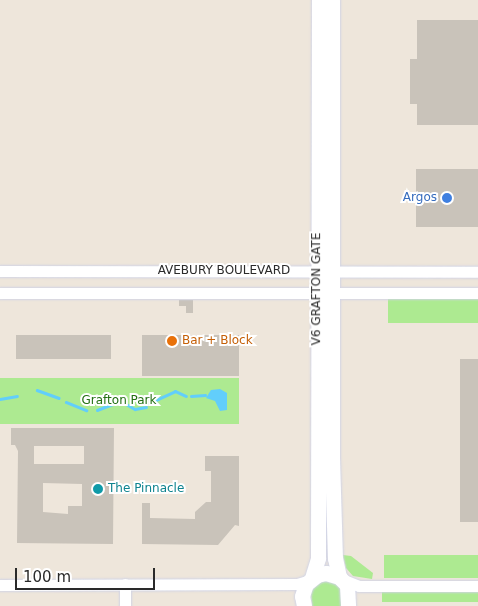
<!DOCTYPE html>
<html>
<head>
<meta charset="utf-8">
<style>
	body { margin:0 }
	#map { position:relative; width:478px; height:606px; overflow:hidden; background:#eee6db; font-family:"DejaVu Sans",sans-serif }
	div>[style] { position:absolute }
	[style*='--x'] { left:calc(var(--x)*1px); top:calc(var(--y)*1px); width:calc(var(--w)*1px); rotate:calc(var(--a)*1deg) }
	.green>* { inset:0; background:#adea91; transform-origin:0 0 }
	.water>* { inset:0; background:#62cefb }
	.stream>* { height:2.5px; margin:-1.25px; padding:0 1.25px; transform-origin:1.25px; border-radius:1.25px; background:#62cefb }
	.building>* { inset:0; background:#c9c3ba; transform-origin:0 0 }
	.roads { filter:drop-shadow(0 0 1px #d0d3e5) drop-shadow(0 0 1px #d0d3e5) }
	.street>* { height:11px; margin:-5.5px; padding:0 5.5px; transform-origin:5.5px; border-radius:5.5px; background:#fff }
	.secondary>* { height:15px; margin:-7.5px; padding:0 7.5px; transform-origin:7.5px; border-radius:7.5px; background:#fff }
	.dots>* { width:14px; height:14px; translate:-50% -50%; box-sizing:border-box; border:2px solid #fff; border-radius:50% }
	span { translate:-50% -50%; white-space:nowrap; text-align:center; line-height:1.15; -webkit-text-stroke:4px #fff; paint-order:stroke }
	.shop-label { font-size:12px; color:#366cbe }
	.right { translate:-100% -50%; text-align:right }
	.street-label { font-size:12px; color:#2a2a2a }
	.food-label { font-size:12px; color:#c56008 }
	.left { translate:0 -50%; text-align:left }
	.park-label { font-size:12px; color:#237012 }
	.culture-label { font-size:12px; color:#0d838f }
	.scale { position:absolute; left:15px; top:568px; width:140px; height:22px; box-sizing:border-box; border:2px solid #2a2a2a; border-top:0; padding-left:6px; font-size:15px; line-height:18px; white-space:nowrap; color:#2a2a2a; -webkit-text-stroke:4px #fff; paint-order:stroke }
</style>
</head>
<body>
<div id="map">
	<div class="green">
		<div style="left:478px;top:299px;width:24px;height:90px;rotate:90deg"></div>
		<div style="left:0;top:378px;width:239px;height:46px"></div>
		<div style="clip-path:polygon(343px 555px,351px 556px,373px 573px,372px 579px,353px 576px,346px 568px)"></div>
		<div style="left:384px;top:555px;width:94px;height:23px"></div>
		<div style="clip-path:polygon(323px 580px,333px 581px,341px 588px,342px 606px,312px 606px,311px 591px)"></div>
		<div style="left:382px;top:592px;width:96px;height:10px"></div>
	</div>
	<div class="water">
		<div style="clip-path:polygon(211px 390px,220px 389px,227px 393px,227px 410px,220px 411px,215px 401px,206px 398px)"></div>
	</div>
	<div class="stream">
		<div style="--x:37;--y:390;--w:23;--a:20"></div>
		<div style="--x:191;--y:396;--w:14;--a:-4"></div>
		<div style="--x:0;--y:399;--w:17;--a:-10"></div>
		<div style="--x:154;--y:401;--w:23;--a:-25"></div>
		<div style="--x:175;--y:391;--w:12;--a:24"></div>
		<div style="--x:66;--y:402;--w:22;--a:22"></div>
		<div style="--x:97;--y:410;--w:26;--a:-21"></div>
		<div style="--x:121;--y:401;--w:16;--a:30"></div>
		<div style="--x:135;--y:409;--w:11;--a:-10"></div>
	</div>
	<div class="building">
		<div style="clip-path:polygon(417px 20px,478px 20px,478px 125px,417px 125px,417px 104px,410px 104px,410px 59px,417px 59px)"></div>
		<div style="left:416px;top:169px;width:62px;height:58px"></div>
		<div style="clip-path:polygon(179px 300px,193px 300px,193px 313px,186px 313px,186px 306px,179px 306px)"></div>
		<div style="left:16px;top:335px;width:95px;height:24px"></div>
		<div style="left:142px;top:335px;width:97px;height:41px"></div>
		<div style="left:460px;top:359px;width:18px;height:163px"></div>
		<div style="clip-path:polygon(evenodd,11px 428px,114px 428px,113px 544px,17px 543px,18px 451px,15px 445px,11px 445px,11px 428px,34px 446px,84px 446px,84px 464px,34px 464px,34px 446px,11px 428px,43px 483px,82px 484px,82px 506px,68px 506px,68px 514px,43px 512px,43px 483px)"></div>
		<div style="clip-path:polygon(205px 456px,239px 456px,239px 526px,235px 525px,218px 545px,142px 544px,142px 503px,150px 503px,150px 518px,195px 519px,195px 512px,206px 502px,211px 502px,211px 471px,205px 471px)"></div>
	</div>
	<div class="roads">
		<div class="street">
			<div style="--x:0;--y:271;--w:478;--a:0.1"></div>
			<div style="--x:0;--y:293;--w:478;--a:0"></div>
			<div style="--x:341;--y:579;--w:19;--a:21"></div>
			<div style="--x:359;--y:586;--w:119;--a:0"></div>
			<div style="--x:125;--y:584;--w:22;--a:90"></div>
			<div style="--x:0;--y:585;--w:297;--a:-0.2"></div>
			<div style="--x:297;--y:584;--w:14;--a:-17"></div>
		</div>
		<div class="secondary">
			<div style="--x:332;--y:0;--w:458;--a:90"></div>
			<div style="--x:332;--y:458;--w:100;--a:88.3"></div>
			<div style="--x:335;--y:558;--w:19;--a:78"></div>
			<div style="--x:312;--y:578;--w:21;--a:-73"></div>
			<div style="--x:318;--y:558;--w:558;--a:-89.9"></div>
			<div style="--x:304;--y:606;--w:10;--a:-101"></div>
			<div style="--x:302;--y:596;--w:13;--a:-72"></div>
			<div style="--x:306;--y:584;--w:14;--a:-39"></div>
			<div style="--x:317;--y:575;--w:9;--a:-13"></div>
			<div style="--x:326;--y:573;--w:14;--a:17"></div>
			<div style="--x:339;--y:577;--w:11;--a:45"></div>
			<div style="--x:347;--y:585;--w:21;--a:87"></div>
		</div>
	</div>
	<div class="dots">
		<div style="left:447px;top:198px;background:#3f7fe0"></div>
		<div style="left:172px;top:341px;background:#e8710a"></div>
		<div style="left:98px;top:489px;background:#0f9aa8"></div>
	</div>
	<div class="shop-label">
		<span class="right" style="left:437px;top:198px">Argos</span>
	</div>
	<div class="street-label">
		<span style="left:224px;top:271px">AVEBURY BOULEVARD</span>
		<span style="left:317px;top:289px;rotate:-90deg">V6 GRAFTON GATE</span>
	</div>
	<div class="food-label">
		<span class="left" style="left:182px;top:341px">Bar + Block</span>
	</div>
	<div class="park-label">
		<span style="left:119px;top:401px">Grafton Park</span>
	</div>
	<div class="culture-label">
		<span class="left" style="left:108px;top:489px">The Pinnacle</span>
	</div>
	<div class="scale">100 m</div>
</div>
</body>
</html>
